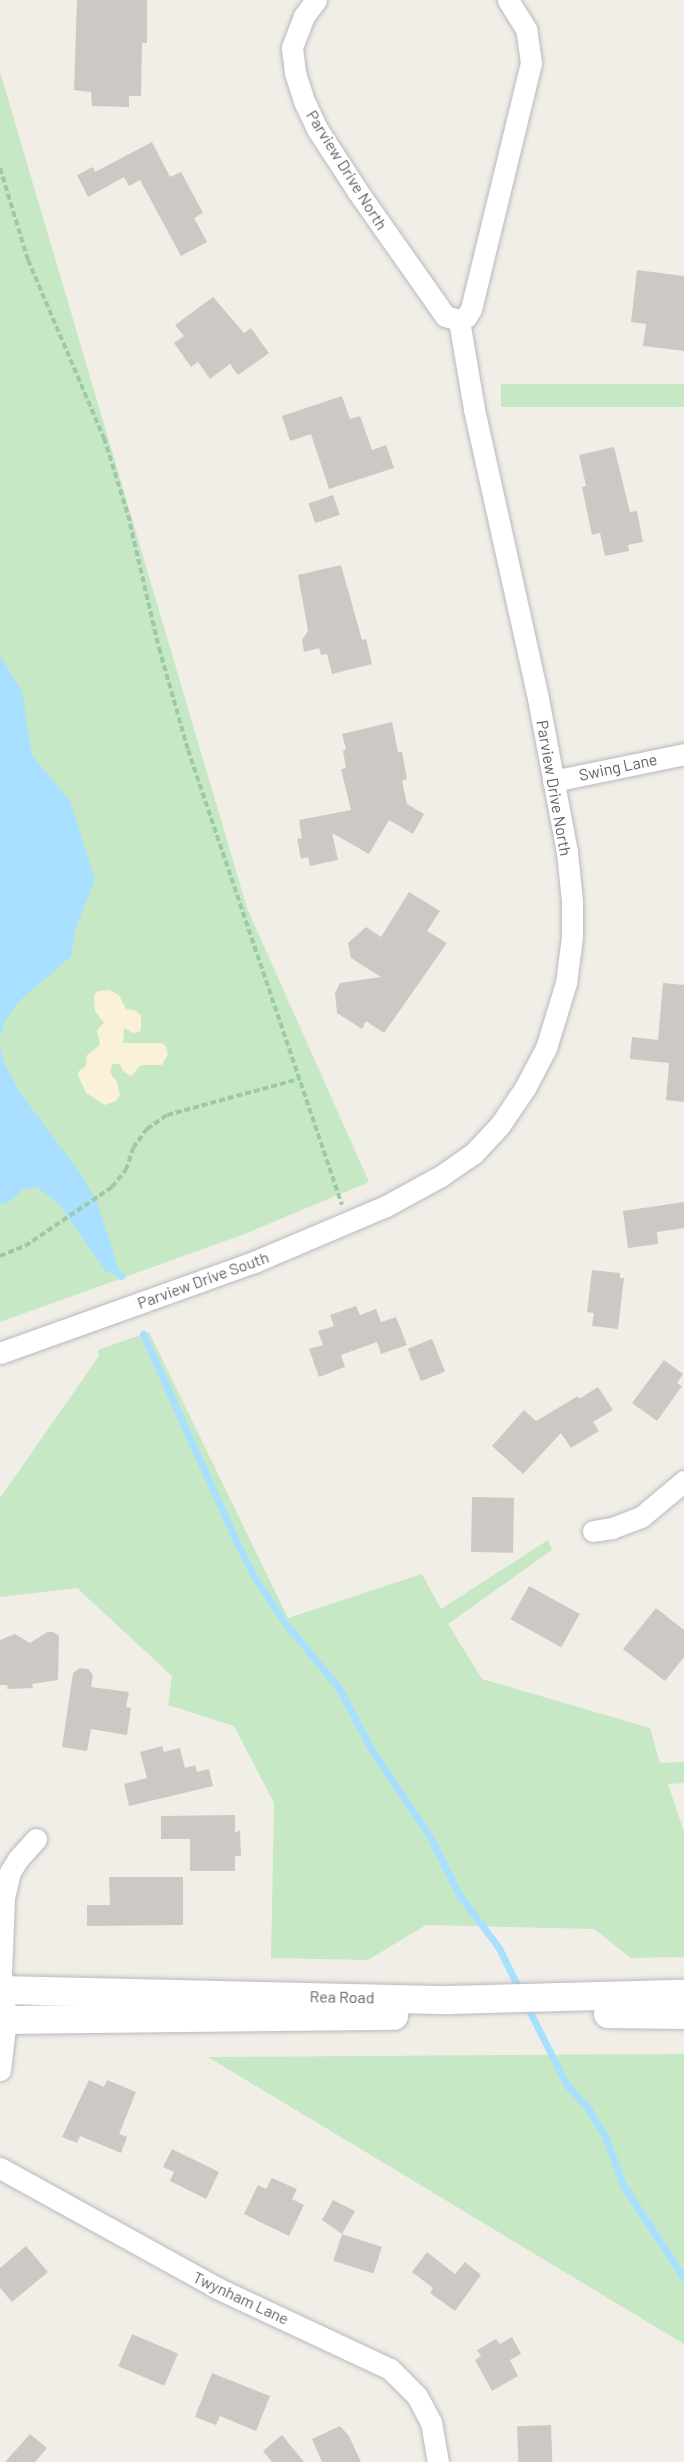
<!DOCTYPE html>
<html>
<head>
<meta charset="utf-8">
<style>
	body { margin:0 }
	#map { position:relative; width:684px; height:2462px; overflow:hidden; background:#f1eee7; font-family:Barlow,sans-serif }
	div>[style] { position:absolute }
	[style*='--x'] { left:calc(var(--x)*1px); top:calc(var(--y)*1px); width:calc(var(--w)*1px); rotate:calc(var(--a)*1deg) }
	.green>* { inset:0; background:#c6e8c4; transform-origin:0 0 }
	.sand>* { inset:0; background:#fbf1d8 }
	.water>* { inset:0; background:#a9dfff }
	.stream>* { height:7px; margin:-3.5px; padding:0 3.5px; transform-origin:3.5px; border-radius:3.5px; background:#a9dfff }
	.building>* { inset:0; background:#ccc9c4; transform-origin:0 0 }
	.path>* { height:4px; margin-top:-2px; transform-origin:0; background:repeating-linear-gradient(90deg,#9dc9a7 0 6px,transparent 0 9px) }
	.roads { filter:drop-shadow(0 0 2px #b7babe) drop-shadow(0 0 2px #b7babe) }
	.minor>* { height:21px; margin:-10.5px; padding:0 10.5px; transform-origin:10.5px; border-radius:10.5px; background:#fff }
	.secondary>* { height:28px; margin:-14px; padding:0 14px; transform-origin:14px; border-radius:14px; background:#fff }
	span { translate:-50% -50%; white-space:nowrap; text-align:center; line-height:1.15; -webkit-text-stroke:5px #fff; paint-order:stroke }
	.street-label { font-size:16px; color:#5e6367 }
</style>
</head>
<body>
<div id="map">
	<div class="green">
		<div style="clip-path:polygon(0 72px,247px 908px,369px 1182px,242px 1235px,0 1322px)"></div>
		<div style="left:684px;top:384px;width:23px;height:183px;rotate:90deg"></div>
		<div style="clip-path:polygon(149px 1332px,288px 1618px,422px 1574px,441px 1609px,548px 1540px,552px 1550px,448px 1624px,482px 1679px,650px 1728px,660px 1763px,684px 1762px,684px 1783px,668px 1784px,684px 1832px,684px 1957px,631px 1958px,594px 1929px,426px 1925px,368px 1960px,271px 1958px,274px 1803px,234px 1726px,168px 1705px,172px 1676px,77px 1588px,0 1597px,0 1498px,99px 1356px,98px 1350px)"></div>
		<div style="clip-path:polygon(684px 2054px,684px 2344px,208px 2057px)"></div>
	</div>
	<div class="sand">
		<div style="clip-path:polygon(109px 990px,119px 995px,126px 1009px,135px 1010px,141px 1016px,141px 1031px,133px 1033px,124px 1028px,123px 1043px,161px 1043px,166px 1046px,168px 1054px,162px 1065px,141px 1065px,131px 1076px,123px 1071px,120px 1064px,112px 1064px,110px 1073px,117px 1082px,120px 1095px,116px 1101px,105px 1105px,86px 1093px,78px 1075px,79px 1071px,86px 1066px,87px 1055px,100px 1045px,97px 1030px,104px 1023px,95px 1011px,94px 996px,98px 991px)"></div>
	</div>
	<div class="water">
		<div style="clip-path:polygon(0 656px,22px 691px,32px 755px,70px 801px,95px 879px,75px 931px,71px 957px,19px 1001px,5px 1021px,0 1037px)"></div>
		<div style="clip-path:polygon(0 1047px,5px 1065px,19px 1091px,80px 1173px,97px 1202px,118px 1267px,114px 1271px,107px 1273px,59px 1204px,37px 1187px,23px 1189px,9px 1202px,0 1204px)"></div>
	</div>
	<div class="stream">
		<div style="--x:108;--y:1265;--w:17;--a:40"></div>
		<div style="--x:143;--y:1334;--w:231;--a:65.8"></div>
		<div style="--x:238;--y:1545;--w:37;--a:63"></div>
		<div style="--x:255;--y:1578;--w:54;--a:56.3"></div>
		<div style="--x:285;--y:1623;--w:85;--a:50.3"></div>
		<div style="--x:339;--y:1688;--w:69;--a:62.3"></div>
		<div style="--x:371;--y:1749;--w:104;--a:56"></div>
		<div style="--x:429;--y:1835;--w:68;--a:63.1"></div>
		<div style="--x:460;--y:1896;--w:65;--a:53.1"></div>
		<div style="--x:499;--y:1948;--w:48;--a:64"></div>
		<div style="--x:527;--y:2006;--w:87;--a:63.4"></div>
		<div style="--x:566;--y:2084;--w:33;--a:47"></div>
		<div style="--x:588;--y:2108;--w:33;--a:59"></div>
		<div style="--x:605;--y:2136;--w:52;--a:69.8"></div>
		<div style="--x:623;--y:2185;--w:111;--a:56.7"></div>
	</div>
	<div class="building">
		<div style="clip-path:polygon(77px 0,147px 0,147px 43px,142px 43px,141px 96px,129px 96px,129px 107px,92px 106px,91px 92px,74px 90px)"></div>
		<div style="clip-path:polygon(152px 142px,170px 177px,181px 172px,203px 213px,194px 218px,207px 242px,181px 256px,140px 180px,129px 186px,124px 177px,88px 197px,77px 175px,93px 167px,95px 172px)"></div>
		<div style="clip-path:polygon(637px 270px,684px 276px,684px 351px,643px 346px,646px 324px,631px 322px)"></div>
		<div style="clip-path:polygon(213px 297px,244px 333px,251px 328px,269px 353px,238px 375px,230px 364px,210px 379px,198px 362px,191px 367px,174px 343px,184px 336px,175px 325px)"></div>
		<div style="clip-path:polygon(342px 396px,350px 419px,360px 416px,372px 450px,386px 445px,394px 468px,329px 489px,311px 434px,290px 441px,282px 416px)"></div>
		<div style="clip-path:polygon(614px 447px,630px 512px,637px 511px,643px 542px,628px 545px,629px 551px,605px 556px,600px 533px,592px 535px,582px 487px,586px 486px,579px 455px)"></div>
		<div style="left:333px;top:495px;width:21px;height:26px;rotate:71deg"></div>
		<div style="clip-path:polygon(341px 565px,362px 640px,366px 639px,372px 664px,332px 674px,327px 654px,321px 655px,319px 648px,304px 652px,302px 640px,308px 631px,298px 575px)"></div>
		<div style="clip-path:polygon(392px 722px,398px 752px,402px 752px,407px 779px,402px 781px,407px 804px,424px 814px,413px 834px,389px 820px,369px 854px,332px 833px,338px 860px,310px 866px,308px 857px,301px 859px,297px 839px,302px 838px,299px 820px,351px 810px,341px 769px,346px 768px,343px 751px,346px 749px,342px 734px)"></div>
		<div style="clip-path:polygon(409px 892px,440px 911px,427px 931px,447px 943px,384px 1033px,366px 1021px,362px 1029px,337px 1013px,335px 993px,340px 983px,381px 977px,351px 958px,348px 943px,366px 927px,381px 937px)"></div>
		<div style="clip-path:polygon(663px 983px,684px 985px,684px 1102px,666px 1100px,669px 1063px,630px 1059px,632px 1037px,658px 1040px)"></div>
		<div style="clip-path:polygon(684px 1202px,684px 1228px,657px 1232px,658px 1244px,628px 1248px,623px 1211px)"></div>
		<div style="clip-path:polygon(592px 1270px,620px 1273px,620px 1278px,624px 1278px,618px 1329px,592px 1326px,594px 1313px,587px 1312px)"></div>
		<div style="clip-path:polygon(356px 1306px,360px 1315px,376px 1309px,381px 1322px,396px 1317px,407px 1345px,381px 1354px,377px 1342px,341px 1355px,345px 1367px,319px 1377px,309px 1349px,323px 1345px,318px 1331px,334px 1326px,330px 1315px)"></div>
		<div style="left:432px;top:1339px;width:35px;height:26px;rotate:68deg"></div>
		<div style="clip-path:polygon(664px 1360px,683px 1374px,677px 1383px,682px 1386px,657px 1421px,632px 1403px)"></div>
		<div style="clip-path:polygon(598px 1387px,613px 1410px,593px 1422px,599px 1431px,571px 1448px,561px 1433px,523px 1474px,492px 1446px,524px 1410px,536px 1421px,578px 1396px,579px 1399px)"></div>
		<div style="left:472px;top:1497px;width:42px;height:55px;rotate:1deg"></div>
		<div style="left:529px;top:1586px;width:58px;height:38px;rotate:29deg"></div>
		<div style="clip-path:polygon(656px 1608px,684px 1630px,684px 1657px,665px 1681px,623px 1649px)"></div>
		<div style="clip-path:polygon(47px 1632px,53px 1632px,59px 1636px,58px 1680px,32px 1684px,33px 1688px,7px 1689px,8px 1685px,0 1685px,0 1640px,15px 1634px,30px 1643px)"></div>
		<div style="clip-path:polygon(80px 1668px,88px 1669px,93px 1675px,91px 1687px,129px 1692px,126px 1707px,131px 1708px,127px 1735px,91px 1729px,87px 1751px,62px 1747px,73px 1673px)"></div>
		<div style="clip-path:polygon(162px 1746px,164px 1752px,180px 1748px,185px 1768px,195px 1765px,197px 1772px,209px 1769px,213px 1786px,129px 1806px,124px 1784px,147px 1778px,140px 1752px)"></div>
		<div style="clip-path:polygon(235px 1815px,235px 1833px,240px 1830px,241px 1856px,235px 1856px,235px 1871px,190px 1871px,190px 1839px,161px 1839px,161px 1816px)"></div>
		<div style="clip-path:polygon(109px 1877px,183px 1877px,183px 1925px,87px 1926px,87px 1905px,110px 1905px)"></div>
		<div style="clip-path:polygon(89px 2080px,104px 2087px,107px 2080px,136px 2092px,119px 2134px,127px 2137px,121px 2153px,80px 2136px,77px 2143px,62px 2137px)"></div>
		<div style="clip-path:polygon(172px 2149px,219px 2172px,206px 2199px,170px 2181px,174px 2172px,163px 2167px)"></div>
		<div style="clip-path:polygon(272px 2178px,297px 2189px,292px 2199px,304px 2205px,289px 2236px,244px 2214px,258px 2185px,266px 2189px)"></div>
		<div style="clip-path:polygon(333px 2200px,355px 2211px,342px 2234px,322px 2220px)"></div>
		<div style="left:342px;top:2234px;width:42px;height:28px;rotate:18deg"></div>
		<div style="clip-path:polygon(26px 2246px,48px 2272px,12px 2302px,0 2288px,0 2268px)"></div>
		<div style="clip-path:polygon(427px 2252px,455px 2274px,465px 2262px,481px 2275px,455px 2311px,430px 2293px,433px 2288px,412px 2272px)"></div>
		<div style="left:132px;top:2334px;width:50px;height:35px;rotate:23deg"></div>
		<div style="clip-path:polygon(512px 2337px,521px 2354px,510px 2360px,518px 2376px,492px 2391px,475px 2360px,481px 2356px,477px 2350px,496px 2339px,500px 2344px)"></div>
		<div style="clip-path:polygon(212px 2373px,270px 2396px,256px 2431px,220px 2416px,216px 2425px,195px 2417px)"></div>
		<div style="left:551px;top:2425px;width:37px;height:34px;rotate:88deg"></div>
		<div style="clip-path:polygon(340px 2426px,349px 2436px,361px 2462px,322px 2462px,312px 2439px)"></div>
		<div style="clip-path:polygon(30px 2434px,47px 2448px,35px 2462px,5px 2462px)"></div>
		<div style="clip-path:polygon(282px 2435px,304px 2462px,272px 2462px,263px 2451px)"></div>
	</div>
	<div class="path">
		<div style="--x:0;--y:168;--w:96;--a:73.1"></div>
		<div style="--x:28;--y:260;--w:194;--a:66.9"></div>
		<div style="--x:104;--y:438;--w:81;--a:72.7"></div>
		<div style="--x:128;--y:515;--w:137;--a:76.9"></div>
		<div style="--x:159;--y:648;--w:106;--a:74.1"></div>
		<div style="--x:188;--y:750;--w:480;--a:71.3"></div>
		<div style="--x:0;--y:1256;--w:27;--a:-22"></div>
		<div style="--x:25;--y:1246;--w:105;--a:-34.1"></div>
		<div style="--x:112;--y:1187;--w:22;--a:-51"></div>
		<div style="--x:126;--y:1170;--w:23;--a:-72"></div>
		<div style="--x:133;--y:1148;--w:24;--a:-54"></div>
		<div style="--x:147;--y:1129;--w:24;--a:-35"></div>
		<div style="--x:167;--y:1115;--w:137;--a:-15.3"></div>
	</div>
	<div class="roads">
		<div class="minor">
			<div style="--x:316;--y:0;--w:20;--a:127"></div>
			<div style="--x:304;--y:16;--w:34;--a:111"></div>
			<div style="--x:292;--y:48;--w:25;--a:83"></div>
			<div style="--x:295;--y:73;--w:32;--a:72"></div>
			<div style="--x:305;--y:103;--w:29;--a:65"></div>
			<div style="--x:317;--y:129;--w:75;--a:56.9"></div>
			<div style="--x:358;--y:192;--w:151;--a:54.9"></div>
			<div style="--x:445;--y:316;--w:15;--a:16"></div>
			<div style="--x:459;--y:320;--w:8;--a:-23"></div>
			<div style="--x:466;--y:317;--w:9;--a:-58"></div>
			<div style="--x:471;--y:309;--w:253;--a:-76.3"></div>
			<div style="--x:531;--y:63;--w:34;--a:-98"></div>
			<div style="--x:526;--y:29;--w:34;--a:-122"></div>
			<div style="--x:553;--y:781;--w:134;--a:-11.6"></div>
			<div style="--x:0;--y:1353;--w:270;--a:-19.7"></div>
			<div style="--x:254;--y:1262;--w:143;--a:-23"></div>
			<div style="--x:386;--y:1206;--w:63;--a:-28.6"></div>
			<div style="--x:441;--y:1176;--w:39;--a:-35"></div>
			<div style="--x:473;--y:1154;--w:40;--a:-47"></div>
			<div style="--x:500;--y:1125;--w:45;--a:-56"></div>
			<div style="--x:525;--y:1088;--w:45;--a:-62.3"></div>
			<div style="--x:546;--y:1048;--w:68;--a:-72.9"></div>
			<div style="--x:566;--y:983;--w:46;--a:-82.6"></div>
			<div style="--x:572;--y:937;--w:36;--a:-90"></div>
			<div style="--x:572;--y:901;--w:49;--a:-95.8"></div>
			<div style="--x:567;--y:852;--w:157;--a:-100.7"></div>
			<div style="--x:538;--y:698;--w:296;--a:-102.5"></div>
			<div style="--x:474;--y:409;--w:90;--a:-99.6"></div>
			<div style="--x:593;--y:1531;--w:19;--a:-9"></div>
			<div style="--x:612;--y:1528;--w:31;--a:-21"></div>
			<div style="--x:641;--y:1517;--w:56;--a:-39.9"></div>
			<div style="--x:0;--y:2070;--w:50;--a:-83.2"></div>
			<div style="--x:6;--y:2020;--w:47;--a:-96.1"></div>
			<div style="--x:1;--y:1973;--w:75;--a:-87.7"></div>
			<div style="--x:4;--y:1898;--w:27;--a:-77"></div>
			<div style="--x:10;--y:1872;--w:15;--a:-58"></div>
			<div style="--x:18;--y:1859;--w:27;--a:-48"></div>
			<div style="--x:0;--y:2168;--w:248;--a:28.9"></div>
			<div style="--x:217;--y:2288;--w:191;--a:25.1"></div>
			<div style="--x:390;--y:2369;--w:38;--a:45"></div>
			<div style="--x:417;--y:2396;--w:30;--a:62"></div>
			<div style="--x:431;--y:2422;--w:41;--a:80.1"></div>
		</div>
		<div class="secondary">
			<div style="--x:0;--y:1990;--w:449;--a:1.3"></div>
			<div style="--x:449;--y:2000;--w:235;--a:-1.5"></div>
			<div style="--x:608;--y:2014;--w:76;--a:0.8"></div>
			<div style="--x:0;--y:2020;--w:394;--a:-0.6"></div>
		</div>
	</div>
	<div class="street-label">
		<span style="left:347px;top:170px;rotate:58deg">Parview Drive North</span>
		<span style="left:618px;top:767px;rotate:-12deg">Swing Lane</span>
		<span style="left:554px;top:788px;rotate:80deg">Parview Drive North</span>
		<span style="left:203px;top:1280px;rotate:-20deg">Parview Drive South</span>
		<span style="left:342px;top:1997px;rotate:1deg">Rea Road</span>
		<span style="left:241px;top:2298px;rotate:25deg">Twynham Lane</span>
	</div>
</div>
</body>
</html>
